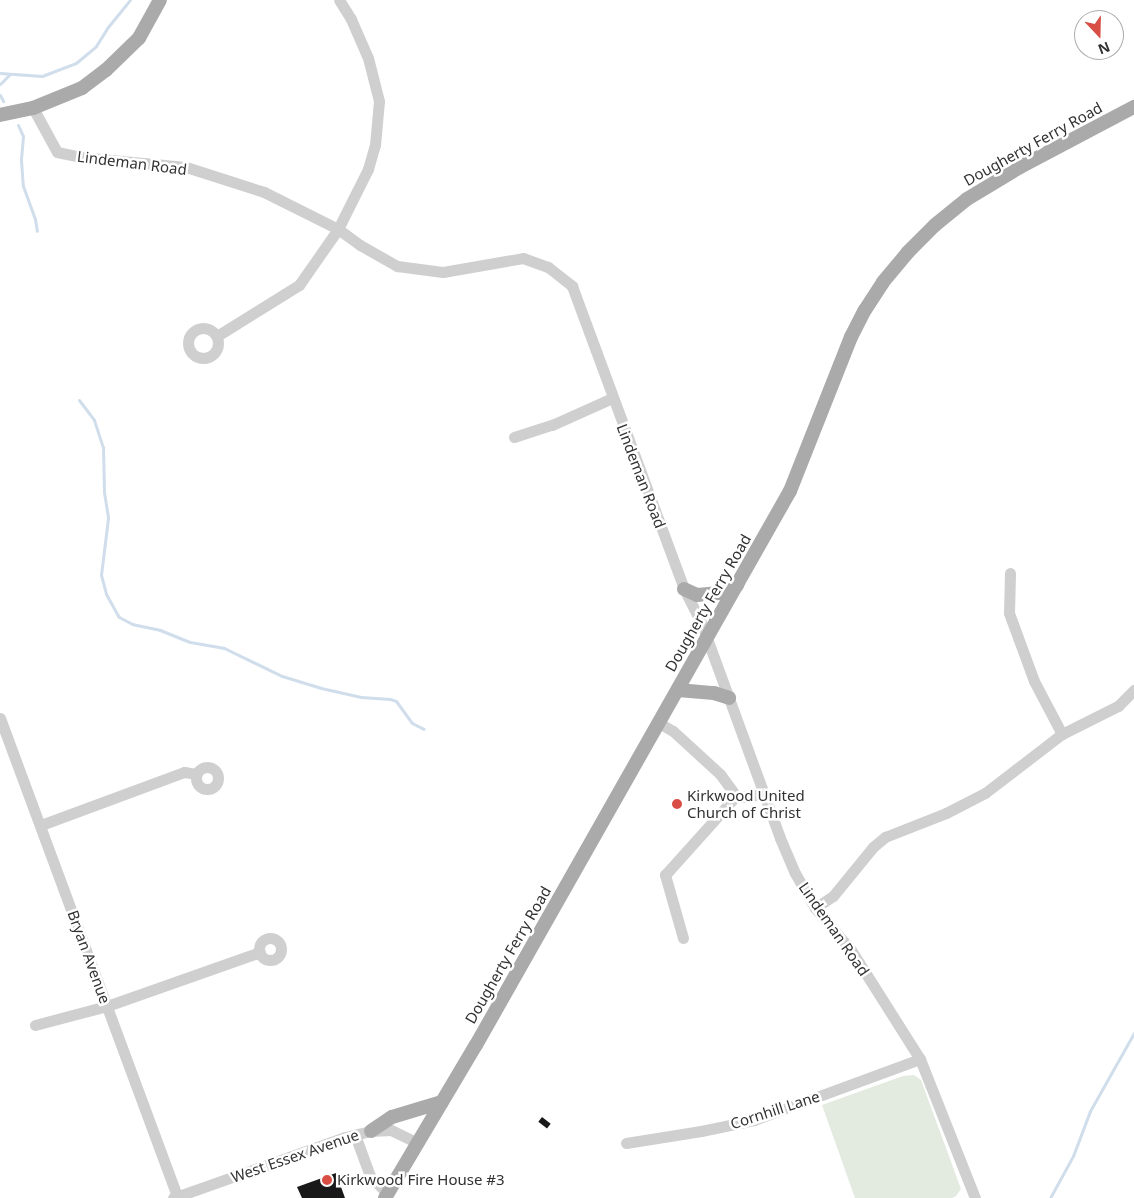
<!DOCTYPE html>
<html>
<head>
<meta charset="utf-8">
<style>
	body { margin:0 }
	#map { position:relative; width:1134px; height:1198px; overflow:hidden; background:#fff; font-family:"Noto Sans",sans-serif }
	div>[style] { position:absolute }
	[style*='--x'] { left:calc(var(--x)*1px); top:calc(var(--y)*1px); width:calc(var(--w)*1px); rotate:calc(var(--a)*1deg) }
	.green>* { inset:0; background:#e3eadf }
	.stream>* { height:3px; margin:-1.5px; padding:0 1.5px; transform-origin:1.5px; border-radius:1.5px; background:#d0ddeb }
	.building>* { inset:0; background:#191919; transform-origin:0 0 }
	.minor>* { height:11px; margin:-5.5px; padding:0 5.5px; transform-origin:5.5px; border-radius:5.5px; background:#cfcfcf }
	.minor>.ring { margin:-5.5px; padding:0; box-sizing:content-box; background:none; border:11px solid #cfcfcf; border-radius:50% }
	.major>* { height:14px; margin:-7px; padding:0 7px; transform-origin:7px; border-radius:7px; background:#aaa }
	.dots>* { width:14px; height:14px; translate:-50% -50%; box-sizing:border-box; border:2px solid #fff; border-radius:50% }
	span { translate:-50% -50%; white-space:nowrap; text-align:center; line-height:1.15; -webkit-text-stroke:5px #fff; paint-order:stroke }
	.street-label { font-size:15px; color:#323232 }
	.poi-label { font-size:15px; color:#323232 }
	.left { translate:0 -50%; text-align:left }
	.north { position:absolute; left:1074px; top:10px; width:50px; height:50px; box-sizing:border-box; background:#fff; border:1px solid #adadad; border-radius:50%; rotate:159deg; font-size:14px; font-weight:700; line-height:20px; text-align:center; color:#323232 }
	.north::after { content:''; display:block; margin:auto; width:18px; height:22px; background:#d94e44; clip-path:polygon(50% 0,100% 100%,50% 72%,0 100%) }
</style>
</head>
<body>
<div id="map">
	<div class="green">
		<div style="clip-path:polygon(914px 1075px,921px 1080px,961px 1189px,956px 1196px,952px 1198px,855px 1198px,822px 1105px,903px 1076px)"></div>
	</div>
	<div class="stream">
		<div style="--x:0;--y:73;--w:42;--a:4.1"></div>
		<div style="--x:42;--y:76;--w:36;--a:-21"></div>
		<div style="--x:76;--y:63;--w:26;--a:-40"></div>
		<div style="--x:96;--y:46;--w:22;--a:-58"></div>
		<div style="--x:108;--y:27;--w:35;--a:-51"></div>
		<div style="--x:0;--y:84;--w:14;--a:-45"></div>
		<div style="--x:0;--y:95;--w:7;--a:63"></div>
		<div style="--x:18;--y:125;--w:12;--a:66"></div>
		<div style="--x:23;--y:136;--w:24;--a:95"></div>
		<div style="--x:21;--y:160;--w:26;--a:86"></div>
		<div style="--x:23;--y:186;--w:35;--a:70"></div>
		<div style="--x:35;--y:219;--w:12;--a:81"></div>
		<div style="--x:79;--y:400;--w:25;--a:53"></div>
		<div style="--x:94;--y:420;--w:28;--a:72"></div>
		<div style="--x:103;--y:447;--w:45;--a:88.7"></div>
		<div style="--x:104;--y:492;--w:26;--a:81"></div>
		<div style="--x:108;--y:518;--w:57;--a:97"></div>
		<div style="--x:101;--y:575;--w:20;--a:75"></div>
		<div style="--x:106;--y:594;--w:26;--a:61"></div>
		<div style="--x:119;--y:617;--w:15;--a:28"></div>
		<div style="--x:132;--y:624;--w:29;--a:12"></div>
		<div style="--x:160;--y:630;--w:32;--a:22"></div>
		<div style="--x:190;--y:642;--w:35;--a:10"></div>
		<div style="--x:224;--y:648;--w:64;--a:25.8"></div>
		<div style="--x:282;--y:676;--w:41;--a:17.1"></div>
		<div style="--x:321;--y:688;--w:41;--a:12.7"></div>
		<div style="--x:361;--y:697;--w:29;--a:4"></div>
		<div style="--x:390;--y:699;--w:6;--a:18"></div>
		<div style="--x:396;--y:701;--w:27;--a:54"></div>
		<div style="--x:412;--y:723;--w:13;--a:27"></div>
		<div style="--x:1050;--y:1198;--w:48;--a:-61.3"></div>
		<div style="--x:1073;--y:1156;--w:48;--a:-69.3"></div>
		<div style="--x:1090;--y:1111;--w:90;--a:-60.6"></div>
	</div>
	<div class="building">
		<div style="left:542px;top:1117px;width:11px;height:6px;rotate:38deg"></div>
		<div style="clip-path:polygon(336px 1173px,345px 1198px,302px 1198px,297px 1187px)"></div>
	</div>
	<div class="minor">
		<div style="--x:33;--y:108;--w:50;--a:61.4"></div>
		<div style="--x:57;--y:152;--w:24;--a:12"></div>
		<div style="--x:80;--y:157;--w:106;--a:5.4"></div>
		<div style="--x:186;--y:167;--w:82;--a:17.8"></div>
		<div style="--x:264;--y:192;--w:83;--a:26.6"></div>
		<div style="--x:338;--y:229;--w:27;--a:36"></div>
		<div style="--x:360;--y:245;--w:43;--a:29.6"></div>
		<div style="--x:397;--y:266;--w:46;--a:7.4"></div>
		<div style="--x:443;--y:272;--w:81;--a:-9.9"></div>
		<div style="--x:523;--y:258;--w:27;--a:20"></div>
		<div style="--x:548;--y:267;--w:31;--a:38"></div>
		<div style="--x:572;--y:286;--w:323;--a:69.7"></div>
		<div style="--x:684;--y:589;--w:37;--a:63"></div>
		<div style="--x:701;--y:622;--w:230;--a:69.9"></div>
		<div style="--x:780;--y:838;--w:38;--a:67"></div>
		<div style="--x:795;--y:873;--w:40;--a:60.3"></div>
		<div style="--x:815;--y:908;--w:55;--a:49.4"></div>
		<div style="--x:851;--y:950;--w:129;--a:57.7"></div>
		<div style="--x:920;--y:1059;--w:149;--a:68.4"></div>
		<div class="ring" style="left:188px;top:328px;width:19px;height:19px"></div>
		<div style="--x:217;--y:336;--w:97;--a:-31.9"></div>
		<div style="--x:299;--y:285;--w:68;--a:-55.1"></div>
		<div style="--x:338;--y:229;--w:67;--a:-63.4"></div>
		<div style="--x:368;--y:169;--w:25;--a:-74"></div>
		<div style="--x:375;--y:145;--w:44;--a:-84.8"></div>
		<div style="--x:379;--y:101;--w:44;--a:-104.3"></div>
		<div style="--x:368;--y:58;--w:43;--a:-113.6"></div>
		<div style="--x:351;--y:19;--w:22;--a:-122"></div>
		<div style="--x:514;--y:437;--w:40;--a:-18"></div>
		<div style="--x:552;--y:425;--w:66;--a:-24.2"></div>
		<div style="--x:1010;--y:573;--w:40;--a:91.4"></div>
		<div style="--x:1009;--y:613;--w:72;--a:69.8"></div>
		<div style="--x:1034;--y:681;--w:60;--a:62.2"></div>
		<div style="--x:0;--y:718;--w:510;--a:69.68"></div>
		<div style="--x:659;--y:723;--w:16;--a:30"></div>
		<div style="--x:673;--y:731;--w:64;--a:42.5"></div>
		<div style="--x:720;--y:774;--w:27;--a:54"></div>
		<div style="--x:736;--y:796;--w:6;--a:9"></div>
		<div style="--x:742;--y:797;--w:22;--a:-8"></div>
		<div class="ring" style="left:196px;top:767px;width:11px;height:11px"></div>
		<div style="--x:41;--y:825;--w:153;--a:-20.3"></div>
		<div style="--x:184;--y:772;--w:12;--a:9"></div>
		<div style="--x:815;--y:908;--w:22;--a:-34"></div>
		<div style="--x:833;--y:896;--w:63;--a:-50.8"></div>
		<div style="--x:873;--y:847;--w:16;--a:-40"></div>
		<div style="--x:885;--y:837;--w:66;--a:-21.5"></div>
		<div style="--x:946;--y:813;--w:44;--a:-27.1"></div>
		<div style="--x:985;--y:793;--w:97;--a:-37.5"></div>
		<div style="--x:1062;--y:734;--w:63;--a:-26.6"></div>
		<div style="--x:1118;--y:706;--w:23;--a:-45"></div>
		<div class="ring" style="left:259px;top:938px;width:11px;height:11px"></div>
		<div style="--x:683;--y:938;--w:66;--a:-105.9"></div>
		<div style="--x:665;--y:875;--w:106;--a:-48.1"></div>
		<div style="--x:35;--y:1025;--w:74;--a:-14.8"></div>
		<div style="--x:107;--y:1006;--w:162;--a:-19.4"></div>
		<div style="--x:355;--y:1135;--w:44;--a:69.9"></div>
		<div style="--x:370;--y:1176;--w:25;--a:45"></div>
		<div style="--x:626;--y:1143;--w:76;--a:-9.1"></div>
		<div style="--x:701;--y:1131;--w:54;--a:-11.7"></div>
		<div style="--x:754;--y:1120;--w:177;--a:-20.2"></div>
		<div style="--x:173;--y:1198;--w:182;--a:-19.5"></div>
		<div style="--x:345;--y:1137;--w:27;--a:-13"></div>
		<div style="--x:371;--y:1131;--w:20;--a:-3"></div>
		<div style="--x:391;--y:1130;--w:30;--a:26"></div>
	</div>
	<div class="major">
		<div style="--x:0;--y:115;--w:34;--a:-12"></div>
		<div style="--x:33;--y:108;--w:53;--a:-22.2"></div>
		<div style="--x:82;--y:88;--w:30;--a:-37"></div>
		<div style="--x:106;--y:70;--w:46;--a:-44.1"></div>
		<div style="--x:139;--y:38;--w:43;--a:-61.1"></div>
		<div style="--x:684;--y:589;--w:14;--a:25"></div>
		<div style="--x:697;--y:595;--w:23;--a:-5"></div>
		<div style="--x:720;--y:593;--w:19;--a:-25"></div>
		<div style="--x:678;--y:690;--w:36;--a:5"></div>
		<div style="--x:714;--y:693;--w:16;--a:18"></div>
		<div style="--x:371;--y:1131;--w:25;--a:-34"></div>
		<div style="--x:392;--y:1117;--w:52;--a:-16.7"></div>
		<div style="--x:385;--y:1198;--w:178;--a:-59.3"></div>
		<div style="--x:476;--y:1045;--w:637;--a:-60.46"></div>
		<div style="--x:790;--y:491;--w:166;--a:-68.4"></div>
		<div style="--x:851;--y:337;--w:30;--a:-63"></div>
		<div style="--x:865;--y:310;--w:33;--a:-57"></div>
		<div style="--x:883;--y:282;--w:39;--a:-50"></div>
		<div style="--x:908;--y:252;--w:38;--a:-45"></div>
		<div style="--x:935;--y:225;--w:41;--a:-39.1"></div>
		<div style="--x:967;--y:199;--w:62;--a:-31.1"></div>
		<div style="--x:1020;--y:167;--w:129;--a:-27.8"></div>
	</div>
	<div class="dots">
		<div style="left:677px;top:804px;background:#d94e44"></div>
		<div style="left:327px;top:1180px;background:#d94e44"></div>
	</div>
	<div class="street-label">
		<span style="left:1033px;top:144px;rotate:-29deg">Dougherty Ferry Road</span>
		<span style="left:132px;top:163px;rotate:7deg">Lindeman Road</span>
		<span style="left:641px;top:476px;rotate:69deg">Lindeman Road</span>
		<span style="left:708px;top:603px;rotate:-60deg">Dougherty Ferry Road</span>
		<span style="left:834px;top:929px;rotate:55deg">Lindeman Road</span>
		<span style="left:508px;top:955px;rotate:-60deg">Dougherty Ferry Road</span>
		<span style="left:89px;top:957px;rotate:70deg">Bryan Avenue</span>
		<span style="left:775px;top:1110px;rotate:-18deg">Cornhill Lane</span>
		<span style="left:295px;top:1156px;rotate:-19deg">West Essex Avenue</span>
	</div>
	<div class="poi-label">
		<span class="left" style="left:687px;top:804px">Kirkwood United<br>Church of Christ</span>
		<span class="left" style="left:337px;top:1180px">Kirkwood Fire House #3</span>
	</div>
	<div class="north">N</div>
</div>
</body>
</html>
